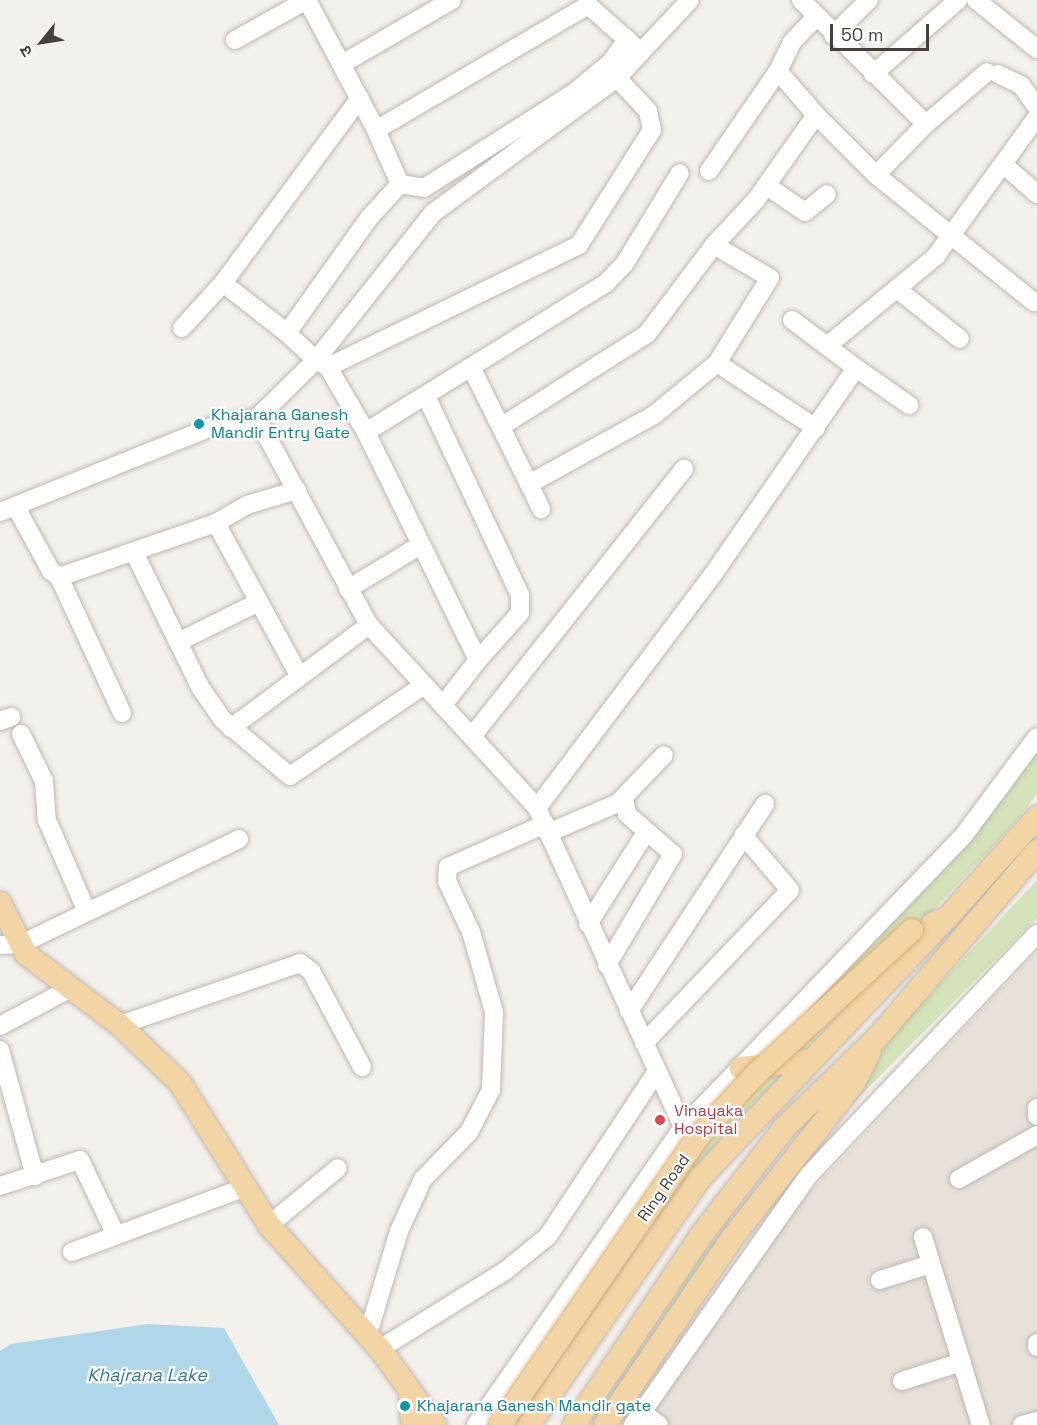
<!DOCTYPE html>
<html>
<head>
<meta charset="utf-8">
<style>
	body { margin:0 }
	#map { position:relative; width:1037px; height:1425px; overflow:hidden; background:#f4f0eb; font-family:"Space Grotesk","Noto Sans Devanagari",sans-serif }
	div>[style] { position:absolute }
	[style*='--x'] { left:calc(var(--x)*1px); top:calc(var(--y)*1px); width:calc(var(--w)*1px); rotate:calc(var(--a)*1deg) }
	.residential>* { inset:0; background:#e7e1da }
	.green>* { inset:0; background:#d4e3b9 }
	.water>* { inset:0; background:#afd7e9 }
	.roads { filter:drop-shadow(0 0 2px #beb7af) drop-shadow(0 0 2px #beb7af) }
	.minor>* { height:18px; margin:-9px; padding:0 9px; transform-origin:9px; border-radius:9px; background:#fff }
	.major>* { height:22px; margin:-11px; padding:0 11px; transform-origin:11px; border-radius:11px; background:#f3d4a5 }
	.bridges { filter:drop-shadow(0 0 2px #d7af76) drop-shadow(0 0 2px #d7af76) }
	.major-bridge>* { height:22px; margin:-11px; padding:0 11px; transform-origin:11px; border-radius:11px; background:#f3d4a5 }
	.dots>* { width:16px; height:16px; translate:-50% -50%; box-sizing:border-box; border:3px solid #fff; border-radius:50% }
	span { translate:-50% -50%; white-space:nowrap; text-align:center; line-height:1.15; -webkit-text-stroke:4.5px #fff; paint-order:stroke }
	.culture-label { font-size:16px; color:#0d838f }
	.left { translate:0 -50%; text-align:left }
	.health-label { font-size:16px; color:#be3a42 }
	.street-label { font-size:16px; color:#47403a }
	.water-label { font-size:18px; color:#3a7a98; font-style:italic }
	.north { position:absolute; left:12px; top:12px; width:60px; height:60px; -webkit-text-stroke:4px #fff; paint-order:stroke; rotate:240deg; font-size:16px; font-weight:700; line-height:24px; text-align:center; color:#47403a }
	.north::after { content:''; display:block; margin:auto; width:21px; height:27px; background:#47403a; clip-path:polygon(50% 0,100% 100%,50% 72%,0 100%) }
	.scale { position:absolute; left:830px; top:24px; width:99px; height:27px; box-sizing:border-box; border:3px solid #47403a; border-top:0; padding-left:8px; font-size:18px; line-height:21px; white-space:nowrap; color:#47403a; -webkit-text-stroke:4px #fff; paint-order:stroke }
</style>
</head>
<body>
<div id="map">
	<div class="residential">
		<div style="clip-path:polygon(1037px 951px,1037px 1425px,636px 1425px,764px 1241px)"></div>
	</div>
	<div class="green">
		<div style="clip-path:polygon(1037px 751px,1037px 794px,1012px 826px,809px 1043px,654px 1222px,640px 1209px,754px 1067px)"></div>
		<div style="clip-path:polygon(1037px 880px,1037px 918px,842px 1114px,771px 1200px,610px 1425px,590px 1425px,705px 1251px,809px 1124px)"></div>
	</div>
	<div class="water">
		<div style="clip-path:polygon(148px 1324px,224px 1328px,279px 1425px,0 1425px,0 1351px,11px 1344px)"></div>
	</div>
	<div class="roads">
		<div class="minor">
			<div style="--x:307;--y:0;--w:147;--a:62"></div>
			<div style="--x:801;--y:0;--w:176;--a:44.8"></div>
			<div style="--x:926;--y:124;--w:71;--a:134.4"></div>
			<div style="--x:976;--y:0;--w:78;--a:38.8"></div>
			<div style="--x:833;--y:35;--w:50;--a:-44.2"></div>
			<div style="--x:235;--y:40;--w:82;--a:-29.1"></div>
			<div style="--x:342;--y:64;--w:127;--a:-30.2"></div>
			<div style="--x:873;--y:74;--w:113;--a:-41"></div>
			<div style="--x:998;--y:74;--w:25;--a:26"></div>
			<div style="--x:1021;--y:85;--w:27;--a:54"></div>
			<div style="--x:816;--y:115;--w:85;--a:45"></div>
			<div style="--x:876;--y:175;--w:203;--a:38.8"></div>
			<div style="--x:926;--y:124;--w:80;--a:-40.4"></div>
			<div style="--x:1004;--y:165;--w:44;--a:41.3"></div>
			<div style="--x:709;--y:171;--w:121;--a:-55.4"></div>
			<div style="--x:400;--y:184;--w:24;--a:9"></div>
			<div style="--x:424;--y:188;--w:179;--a:-32.4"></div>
			<div style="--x:575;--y:92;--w:47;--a:-39.8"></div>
			<div style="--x:611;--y:62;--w:28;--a:-55"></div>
			<div style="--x:767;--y:186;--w:46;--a:34.4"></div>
			<div style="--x:805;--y:212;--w:28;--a:-39"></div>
			<div style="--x:223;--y:283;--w:230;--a:-53.5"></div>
			<div style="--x:897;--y:289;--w:80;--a:38.4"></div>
			<div style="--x:792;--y:320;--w:44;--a:36.6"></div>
			<div style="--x:182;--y:328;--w:61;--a:-47.7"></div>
			<div style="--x:223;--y:283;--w:81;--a:38"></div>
			<div style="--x:328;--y:367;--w:279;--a:-25.9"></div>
			<div style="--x:579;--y:245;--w:136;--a:-57.6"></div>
			<div style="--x:652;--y:130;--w:19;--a:-102"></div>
			<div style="--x:648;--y:111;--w:45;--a:-133.2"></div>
			<div style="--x:617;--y:78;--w:35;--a:-47"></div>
			<div style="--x:856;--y:368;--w:65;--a:34.9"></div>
			<div style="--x:472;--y:369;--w:128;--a:63.6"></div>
			<div style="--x:529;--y:484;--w:143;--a:-28.9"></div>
			<div style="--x:654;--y:415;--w:82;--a:-39.5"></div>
			<div style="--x:427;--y:398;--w:218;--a:64.7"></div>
			<div style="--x:520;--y:595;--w:18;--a:90"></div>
			<div style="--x:520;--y:613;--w:63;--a:131.8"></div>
			<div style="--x:257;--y:418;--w:83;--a:-44.5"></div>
			<div style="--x:316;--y:360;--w:40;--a:-137"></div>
			<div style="--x:287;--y:333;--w:141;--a:-54.5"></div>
			<div style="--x:369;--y:218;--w:46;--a:-47.6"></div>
			<div style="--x:400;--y:184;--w:59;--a:-114"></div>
			<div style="--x:376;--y:130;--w:246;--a:-30.5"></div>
			<div style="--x:588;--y:5;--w:71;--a:41.6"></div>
			<div style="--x:641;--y:52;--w:71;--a:-46.7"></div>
			<div style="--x:502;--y:426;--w:172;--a:-32.4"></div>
			<div style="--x:647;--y:334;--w:111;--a:-53"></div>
			<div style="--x:816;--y:428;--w:118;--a:-146.7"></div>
			<div style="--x:717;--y:363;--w:100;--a:-58.1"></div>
			<div style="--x:770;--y:278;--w:65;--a:-149.5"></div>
			<div style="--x:714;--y:245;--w:62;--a:-47"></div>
			<div style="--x:756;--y:200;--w:104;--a:-54.8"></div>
			<div style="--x:816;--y:115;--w:58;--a:-130.8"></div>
			<div style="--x:778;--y:71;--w:32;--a:-64"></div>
			<div style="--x:792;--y:42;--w:35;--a:-46"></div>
			<div style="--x:366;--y:432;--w:281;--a:-31.8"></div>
			<div style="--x:605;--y:284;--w:29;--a:-46"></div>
			<div style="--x:625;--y:263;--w:105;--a:-58.6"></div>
			<div style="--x:529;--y:484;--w:28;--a:64"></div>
			<div style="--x:297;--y:490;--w:52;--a:163.3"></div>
			<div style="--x:247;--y:505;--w:36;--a:150"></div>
			<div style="--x:216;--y:523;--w:173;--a:61.4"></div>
			<div style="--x:17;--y:509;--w:71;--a:61.3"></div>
			<div style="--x:51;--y:571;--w:10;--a:37"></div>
			<div style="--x:59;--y:577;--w:166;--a:-19"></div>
			<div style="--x:0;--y:512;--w:233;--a:-21.9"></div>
			<div style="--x:216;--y:425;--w:42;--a:-9.7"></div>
			<div style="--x:257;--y:418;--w:235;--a:61.6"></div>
			<div style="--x:369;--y:625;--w:248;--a:47.4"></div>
			<div style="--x:537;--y:808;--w:351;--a:65.4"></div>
			<div style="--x:134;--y:552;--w:150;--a:63.9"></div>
			<div style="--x:200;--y:687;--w:40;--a:55.1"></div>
			<div style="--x:223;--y:720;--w:87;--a:39.9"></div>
			<div style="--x:290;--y:776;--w:162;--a:-34.2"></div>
			<div style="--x:59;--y:577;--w:150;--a:65.1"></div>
			<div style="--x:348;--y:589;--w:83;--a:-31.2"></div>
			<div style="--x:178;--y:642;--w:90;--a:-26.3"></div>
			<div style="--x:443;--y:705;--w:57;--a:-52.1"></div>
			<div style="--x:478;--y:660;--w:254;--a:-116.2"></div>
			<div style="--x:366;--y:432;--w:75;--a:-120.3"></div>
			<div style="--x:328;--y:367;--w:14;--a:-150"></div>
			<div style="--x:316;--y:360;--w:188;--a:-51.5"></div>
			<div style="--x:433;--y:213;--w:228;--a:-36.3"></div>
			<div style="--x:0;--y:721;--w:12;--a:-20"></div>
			<div style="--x:231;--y:728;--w:172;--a:-36.7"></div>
			<div style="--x:21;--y:734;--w:52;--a:63.9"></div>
			<div style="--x:44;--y:781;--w:39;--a:86"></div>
			<div style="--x:47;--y:820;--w:100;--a:66.5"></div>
			<div style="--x:473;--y:735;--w:340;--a:-51.6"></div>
			<div style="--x:537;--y:808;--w:294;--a:-53"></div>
			<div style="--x:714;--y:573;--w:249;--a:-55.3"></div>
			<div style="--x:856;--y:368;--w:36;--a:-143"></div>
			<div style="--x:827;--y:346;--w:141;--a:-39.5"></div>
			<div style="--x:936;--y:256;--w:172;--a:-54"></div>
			<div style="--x:548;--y:833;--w:76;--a:-23.2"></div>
			<div style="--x:618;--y:803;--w:66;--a:-46.2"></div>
			<div style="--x:588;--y:924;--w:103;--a:-57.7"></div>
			<div style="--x:0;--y:945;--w:21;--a:-3"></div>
			<div style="--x:21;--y:944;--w:242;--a:-25.7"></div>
			<div style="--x:607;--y:965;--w:129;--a:-59.3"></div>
			<div style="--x:673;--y:854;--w:61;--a:-139"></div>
			<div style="--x:627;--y:814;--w:17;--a:-100"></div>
			<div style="--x:629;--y:1011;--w:248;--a:-56.7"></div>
			<div style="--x:120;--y:1025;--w:190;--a:-19"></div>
			<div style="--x:300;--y:963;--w:14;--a:36"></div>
			<div style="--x:311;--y:971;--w:109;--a:62"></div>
			<div style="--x:0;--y:1026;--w:78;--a:-28.2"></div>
			<div style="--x:644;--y:1043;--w:211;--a:-46.3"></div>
			<div style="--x:790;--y:890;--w:72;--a:-130.5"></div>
			<div style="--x:0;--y:1050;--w:131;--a:74.5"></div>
			<div style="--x:1037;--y:1108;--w:8;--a:90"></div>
			<div style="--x:959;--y:1179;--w:90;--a:-29.4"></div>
			<div style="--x:0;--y:1186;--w:84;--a:-18"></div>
			<div style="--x:80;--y:1160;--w:83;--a:64.4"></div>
			<div style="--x:269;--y:1225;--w:89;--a:-39.6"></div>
			<div style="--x:923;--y:1237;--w:197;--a:72.9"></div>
			<div style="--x:72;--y:1252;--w:183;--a:-20.5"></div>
			<div style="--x:880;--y:1280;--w:53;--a:-17.4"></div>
			<div style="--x:368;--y:1334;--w:108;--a:-73.2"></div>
			<div style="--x:399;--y:1231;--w:57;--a:-65.2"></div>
			<div style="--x:423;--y:1179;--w:66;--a:-45.6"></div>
			<div style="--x:469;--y:1132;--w:47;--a:-62.4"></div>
			<div style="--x:491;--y:1090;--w:78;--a:-87.8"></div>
			<div style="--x:494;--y:1012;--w:83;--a:-106"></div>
			<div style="--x:471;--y:932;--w:56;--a:-115.2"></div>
			<div style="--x:447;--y:881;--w:14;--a:-86"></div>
			<div style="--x:448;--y:867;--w:106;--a:-23.9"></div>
			<div style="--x:1037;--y:1343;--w:4;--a:90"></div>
			<div style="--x:380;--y:1349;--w:147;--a:-32"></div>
			<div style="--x:505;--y:1271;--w:55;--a:-39.1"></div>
			<div style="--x:548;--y:1236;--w:196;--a:-56.5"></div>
			<div style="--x:902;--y:1381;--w:63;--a:-17.6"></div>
			<div style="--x:642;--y:1412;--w:21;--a:37"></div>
			<div style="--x:476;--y:1425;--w:363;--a:-55.2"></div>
			<div style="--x:683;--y:1127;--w:405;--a:-46.1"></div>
			<div style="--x:964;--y:835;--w:122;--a:-53.3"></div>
			<div style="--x:633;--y:1425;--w:304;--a:-54.9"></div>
			<div style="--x:808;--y:1176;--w:333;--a:-46.6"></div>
			<div style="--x:1022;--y:1425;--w:16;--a:-15"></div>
		</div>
		<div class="major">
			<div style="--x:0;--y:903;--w:57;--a:63"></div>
			<div style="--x:26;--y:954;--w:118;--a:37.1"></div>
			<div style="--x:120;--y:1025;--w:83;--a:44"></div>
			<div style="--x:180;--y:1083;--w:168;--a:57.9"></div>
			<div style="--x:269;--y:1225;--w:166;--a:48.2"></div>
			<div style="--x:380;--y:1349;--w:94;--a:54.1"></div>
			<div style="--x:933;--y:923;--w:15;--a:-20"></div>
			<div style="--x:947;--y:918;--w:135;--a:-48.3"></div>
			<div style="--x:741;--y:1068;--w:71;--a:-6.4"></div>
			<div style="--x:410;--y:1394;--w:31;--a:86"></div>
			<div style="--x:529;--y:1425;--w:302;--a:-55.3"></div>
			<div style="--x:701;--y:1177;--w:357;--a:-46.5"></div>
			<div style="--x:574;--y:1425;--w:230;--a:-56.2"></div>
			<div style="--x:702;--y:1234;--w:135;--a:-52.2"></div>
			<div style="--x:785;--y:1127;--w:129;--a:-44.1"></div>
			<div style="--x:878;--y:1037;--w:245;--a:-49.5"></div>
			<div style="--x:605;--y:1425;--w:226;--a:-55.8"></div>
			<div style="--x:732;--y:1238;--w:197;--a:-51.8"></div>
			<div style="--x:854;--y:1083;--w:35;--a:-63"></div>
		</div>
	</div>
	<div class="bridges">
		<div class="major-bridge">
			<div style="--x:500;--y:1425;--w:349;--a:-55.5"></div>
			<div style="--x:698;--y:1137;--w:86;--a:-47.4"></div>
			<div style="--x:756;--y:1074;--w:212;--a:-42.7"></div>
		</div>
	</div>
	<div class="dots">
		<div style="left:199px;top:424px;background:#0f9aa8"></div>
		<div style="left:660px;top:1120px;background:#e0444e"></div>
		<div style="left:405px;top:1406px;background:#0f9aa8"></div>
	</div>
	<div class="culture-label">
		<span class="left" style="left:211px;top:424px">Khajarana Ganesh<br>Mandir Entry Gate</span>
		<span class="left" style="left:417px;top:1406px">Khajarana Ganesh Mandir gate</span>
	</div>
	<div class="health-label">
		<span class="left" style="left:674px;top:1120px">Vinayaka<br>Hospital</span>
	</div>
	<div class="street-label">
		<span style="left:664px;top:1188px;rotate:-55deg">Ring Road</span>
	</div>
	<div class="water-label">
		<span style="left:147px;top:1375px">Khajrana Lake</span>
	</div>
	<div class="north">उ</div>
	<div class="scale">50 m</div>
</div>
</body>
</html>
